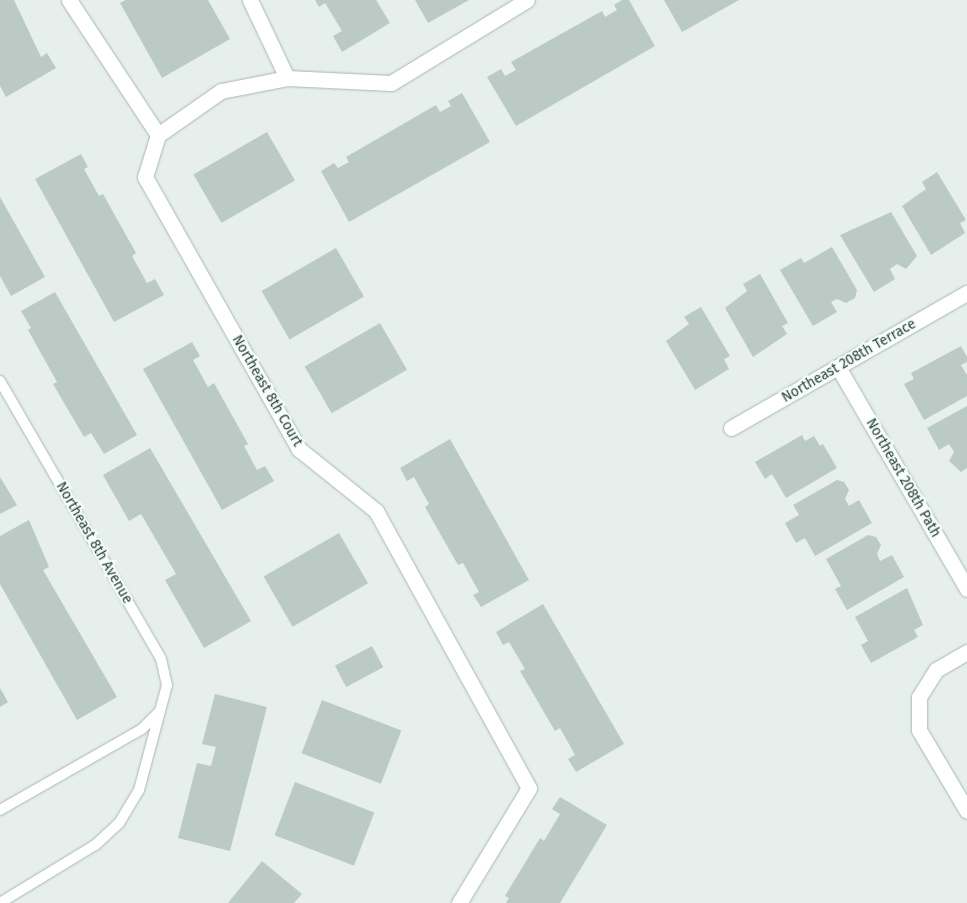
<!DOCTYPE html>
<html>
<head>
<meta charset="utf-8">
<style>
	body { margin:0 }
	#map { position:relative; width:967px; height:903px; overflow:hidden; background:#e6efeb; font-family:"Fira Sans",sans-serif }
	div>[style] { position:absolute }
	[style*='--x'] { left:calc(var(--x)*1px); top:calc(var(--y)*1px); width:calc(var(--w)*1px); rotate:calc(var(--a)*1deg) }
	.building>* { inset:0; background:#bbcac4; transform-origin:0 0 }
	.roads { filter:drop-shadow(0 0 1px #a8b8b2) drop-shadow(0 0 1px #a8b8b2) }
	.lane>* { height:10px; margin:-5px; padding:0 5px; transform-origin:5px; border-radius:5px; background:#fff }
	.street>* { height:15px; margin:-7.5px; padding:0 7.5px; transform-origin:7.5px; border-radius:7.5px; background:#fff }
	span { translate:-50% -50%; white-space:nowrap; text-align:center; line-height:1.15; -webkit-text-stroke:4.5px #f7fbf9; paint-order:stroke }
	.street-label { font-size:14px; color:#24423a }
</style>
</head>
<body>
<div id="map">
	<div class="building">
		<div style="clip-path:polygon(0 0,14px 0,41px 57px,47px 53px,56px 68px,6px 97px,0 86px)"></div>
		<div style="clip-path:polygon(126px 0,208px 0,230px 39px,162px 78px,120px 3px)"></div>
		<div style="clip-path:polygon(315px 0,376px 0,390px 23px,342px 52px,333px 36px,342px 31px,325px 3px,319px 7px)"></div>
		<div style="clip-path:polygon(415px 0,469px 0,428px 23px)"></div>
		<div style="clip-path:polygon(622px 0,629px 0,655px 46px,516px 126px,487px 77px,501px 69px,505px 76px,516px 70px,511px 62px,602px 11px,605px 17px,617px 10px,614px 5px)"></div>
		<div style="clip-path:polygon(664px 0,739px 0,682px 32px)"></div>
		<div style="clip-path:polygon(462px 93px,490px 142px,349px 222px,321px 171px,334px 163px,338px 168px,349px 162px,346px 157px,436px 105px,440px 112px,451px 106px,448px 101px)"></div>
		<div style="left:267px;top:132px;width:56px;height:85px;rotate:60deg"></div>
		<div style="clip-path:polygon(81px 154px,88px 167px,84px 169px,99px 196px,103px 194px,136px 253px,132px 256px,147px 283px,155px 279px,164px 295px,114px 322px,35px 179px)"></div>
		<div style="clip-path:polygon(937px 172px,966px 220px,960px 223px,965px 233px,931px 255px,902px 206px,926px 189px,922px 182px)"></div>
		<div style="clip-path:polygon(0 197px,45px 277px,11px 296px,0 276px)"></div>
		<div style="clip-path:polygon(891px 212px,917px 256px,906px 269px,897px 264px,890px 269px,895px 279px,874px 292px,840px 235px)"></div>
		<div style="clip-path:polygon(832px 247px,857px 290px,855px 298px,846px 303px,837px 299px,831px 302px,837px 312px,813px 326px,780px 270px,801px 258px,804px 263px)"></div>
		<div style="left:336px;top:248px;width:56px;height:86px;rotate:60deg"></div>
		<div style="clip-path:polygon(760px 274px,788px 323px,782px 326px,787px 334px,753px 357px,725px 308px,747px 291px,743px 284px)"></div>
		<div style="clip-path:polygon(55px 292px,137px 435px,104px 454px,91px 433px,84px 437px,53px 384px,57px 382px,28px 330px,31px 328px,21px 311px)"></div>
		<div style="clip-path:polygon(701px 307px,730px 356px,724px 359px,729px 369px,695px 390px,666px 341px,689px 324px,684px 317px)"></div>
		<div style="left:380px;top:323px;width:54px;height:87px;rotate:60deg"></div>
		<div style="clip-path:polygon(192px 342px,200px 356px,193px 360px,208px 387px,214px 383px,248px 444px,244px 446px,257px 470px,265px 466px,274px 481px,222px 510px,143px 369px)"></div>
		<div style="clip-path:polygon(961px 346px,967px 357px,967px 362px,961px 365px,967px 375px,967px 396px,924px 420px,904px 384px,914px 379px,911px 373px)"></div>
		<div style="clip-path:polygon(967px 406px,967px 468px,961px 472px,949px 461px,954px 452px,949px 444px,939px 450px,927px 428px)"></div>
		<div style="clip-path:polygon(802px 435px,805px 441px,814px 436px,820px 446px,823px 444px,837px 468px,786px 498px,772px 474px,765px 479px,755px 462px)"></div>
		<div style="clip-path:polygon(450px 439px,529px 580px,481px 607px,473px 595px,479px 592px,463px 563px,458px 565px,425px 507px,429px 504px,414px 477px,407px 481px,400px 468px)"></div>
		<div style="clip-path:polygon(150px 448px,251px 621px,204px 648px,165px 580px,176px 574px,141px 514px,129px 521px,103px 475px)"></div>
		<div style="clip-path:polygon(0 477px,17px 505px,0 514px)"></div>
		<div style="clip-path:polygon(837px 480px,844px 482px,849px 490px,845px 499px,849px 506px,859px 500px,872px 523px,815px 556px,805px 538px,796px 543px,785px 523px,799px 515px,793px 505px)"></div>
		<div style="clip-path:polygon(29px 520px,49px 567px,43px 570px,117px 697px,77px 720px,0 584px,0 536px)"></div>
		<div style="left:339px;top:533px;width:58px;height:87px;rotate:60deg"></div>
		<div style="clip-path:polygon(868px 535px,876px 537px,881px 545px,877px 554px,880px 561px,892px 555px,904px 577px,847px 610px,835px 589px,841px 586px,826px 559px)"></div>
		<div style="clip-path:polygon(907px 588px,923px 625px,914px 630px,918px 637px,871px 663px,861px 645px,868px 641px,855px 617px)"></div>
		<div style="clip-path:polygon(543px 604px,624px 744px,576px 772px,568px 759px,575px 755px,560px 728px,555px 731px,520px 671px,525px 669px,509px 642px,503px 645px,496px 632px)"></div>
		<div style="left:372px;top:646px;width:24px;height:42px;rotate:62deg"></div>
		<div style="clip-path:polygon(0 688px,8px 702px,0 707px)"></div>
		<div style="clip-path:polygon(215px 694px,267px 707px,230px 851px,178px 838px,197px 763px,211px 766px,216px 747px,202px 744px)"></div>
		<div style="left:322px;top:700px;width:85px;height:57px;rotate:21deg"></div>
		<div style="left:295px;top:782px;width:85px;height:57px;rotate:21deg"></div>
		<div style="clip-path:polygon(560px 797px,607px 825px,560px 903px,506px 903px,509px 898px,505px 896px,540px 838px,544px 841px,560px 814px,552px 809px)"></div>
		<div style="clip-path:polygon(262px 861px,302px 894px,294px 903px,228px 903px)"></div>
	</div>
	<div class="roads">
		<div class="lane">
			<div style="--x:0;--y:381;--w:321;--a:59.9"></div>
			<div style="--x:161;--y:659;--w:27;--a:77"></div>
			<div style="--x:167;--y:685;--w:109;--a:104.9"></div>
			<div style="--x:139;--y:790;--w:39;--a:121"></div>
			<div style="--x:119;--y:823;--w:33;--a:137"></div>
			<div style="--x:95;--y:845;--w:111;--a:148.6"></div>
			<div style="--x:0;--y:810;--w:163;--a:-29.7"></div>
			<div style="--x:142;--y:729;--w:25;--a:-45"></div>
		</div>
		<div class="street">
			<div style="--x:69;--y:0;--w:162;--a:56.6"></div>
			<div style="--x:158;--y:135;--w:44;--a:107.2"></div>
			<div style="--x:145;--y:177;--w:313;--a:60.5"></div>
			<div style="--x:299;--y:449;--w:99;--a:38.8"></div>
			<div style="--x:376;--y:511;--w:316;--a:61.1"></div>
			<div style="--x:529;--y:788;--w:135;--a:121.3"></div>
			<div style="--x:250;--y:0;--w:86;--a:64.6"></div>
			<div style="--x:158;--y:135;--w:77;--a:-34.9"></div>
			<div style="--x:221;--y:91;--w:67;--a:-11.1"></div>
			<div style="--x:287;--y:78;--w:104;--a:2.8"></div>
			<div style="--x:391;--y:83;--w:159;--a:-31.4"></div>
			<div style="--x:838;--y:367;--w:257;--a:59.8"></div>
			<div style="--x:731;--y:428;--w:272;--a:-29.8"></div>
			<div style="--x:967;--y:652;--w:36;--a:150"></div>
			<div style="--x:936;--y:670;--w:32;--a:122"></div>
			<div style="--x:919;--y:697;--w:33;--a:90"></div>
			<div style="--x:919;--y:730;--w:94;--a:59.3"></div>
		</div>
	</div>
	<div class="street-label">
		<span style="left:849px;top:361px;rotate:-30deg">Northeast 208th Terrace</span>
		<span style="left:267px;top:391px;rotate:60deg">Northeast 8th Court</span>
		<span style="left:903px;top:478px;rotate:60deg">Northeast 208th Path</span>
		<span style="left:94px;top:543px;rotate:60deg">Northeast 8th Avenue</span>
	</div>
</div>
</body>
</html>
